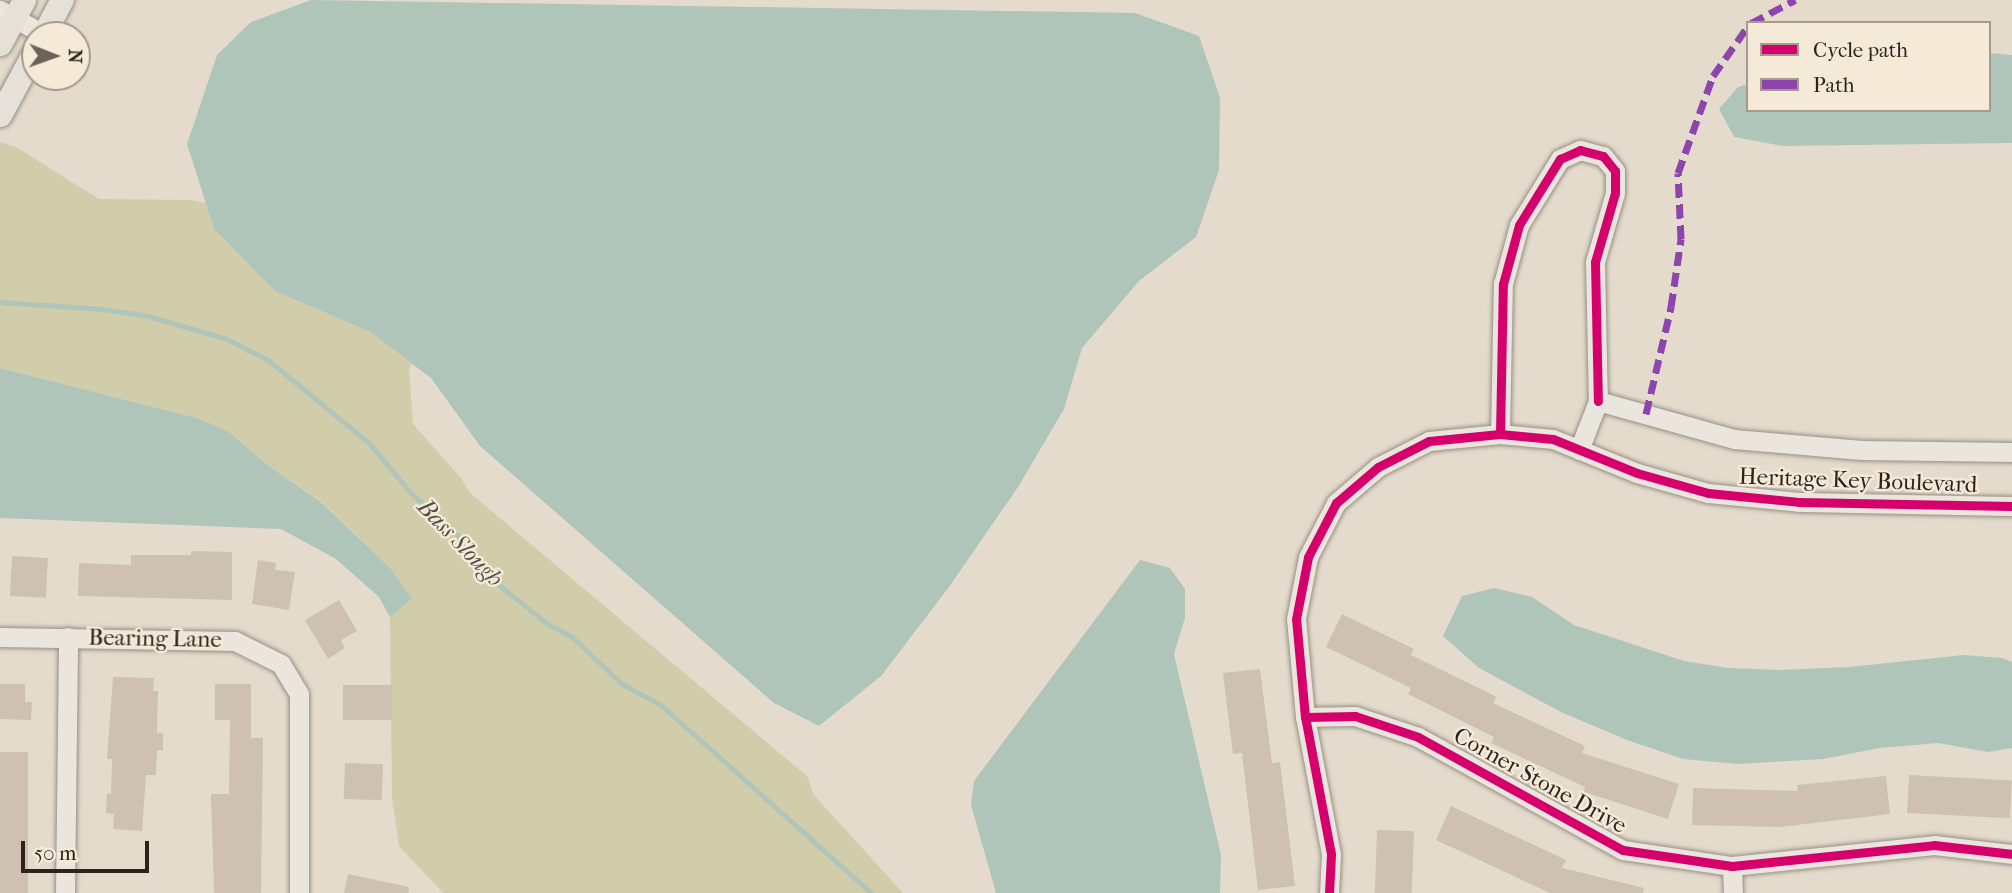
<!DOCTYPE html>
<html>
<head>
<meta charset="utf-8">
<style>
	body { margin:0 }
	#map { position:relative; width:2012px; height:893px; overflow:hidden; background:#e4dbcc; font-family:"IM FELL French Canon",serif }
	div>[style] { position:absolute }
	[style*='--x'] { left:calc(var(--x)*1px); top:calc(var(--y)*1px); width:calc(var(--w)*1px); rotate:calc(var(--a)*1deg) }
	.green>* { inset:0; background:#d1cca9 }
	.water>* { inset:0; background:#b0c5ba }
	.stream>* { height:5px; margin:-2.5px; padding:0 2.5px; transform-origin:2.5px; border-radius:2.5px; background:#b0c5ba }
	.building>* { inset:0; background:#cec1b4; transform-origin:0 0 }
	.roads { filter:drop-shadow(0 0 2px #969086) drop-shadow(0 0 2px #969086) }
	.minor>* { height:19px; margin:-9.5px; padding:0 9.5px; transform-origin:9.5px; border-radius:9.5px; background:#eae5dd }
	.major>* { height:23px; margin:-11.5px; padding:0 11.5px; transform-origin:11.5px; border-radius:11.5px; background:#e6e1d8 }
	.quiet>* { height:7px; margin-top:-3.5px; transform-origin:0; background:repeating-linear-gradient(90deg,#8e44ad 0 14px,transparent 0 21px) }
	.cycleway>* { height:9px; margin:-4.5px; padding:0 4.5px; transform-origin:4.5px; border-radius:4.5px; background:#d6006c }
	span { translate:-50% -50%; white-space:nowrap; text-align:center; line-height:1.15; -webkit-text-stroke:5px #f4ead7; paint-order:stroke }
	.street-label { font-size:23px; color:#2f221c }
	.water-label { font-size:24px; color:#4f5049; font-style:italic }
	.legend { position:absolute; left:1746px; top:21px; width:245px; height:91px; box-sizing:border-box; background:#f4ead7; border:2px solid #a59a8c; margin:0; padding:9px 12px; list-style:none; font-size:21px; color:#2f221c }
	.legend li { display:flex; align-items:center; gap:14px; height:35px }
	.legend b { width:35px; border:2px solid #a59a8c }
	.north { position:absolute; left:21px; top:21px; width:70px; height:70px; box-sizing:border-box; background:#f4ead7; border:2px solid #a59a8c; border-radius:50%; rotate:91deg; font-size:19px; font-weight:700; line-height:28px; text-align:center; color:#2f221c }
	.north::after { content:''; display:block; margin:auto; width:24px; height:32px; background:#6e635a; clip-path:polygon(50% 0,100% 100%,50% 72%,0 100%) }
	.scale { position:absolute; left:21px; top:841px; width:128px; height:32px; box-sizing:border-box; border:4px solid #2f221c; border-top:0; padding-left:9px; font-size:21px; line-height:24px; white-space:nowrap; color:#2f221c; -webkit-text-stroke:5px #f4ead7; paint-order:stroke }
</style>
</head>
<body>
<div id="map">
	<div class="green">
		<div style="clip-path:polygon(0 142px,16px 147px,99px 199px,190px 200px,206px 203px,214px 229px,275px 291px,370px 332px,412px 364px,409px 370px,413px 424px,461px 478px,470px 493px,808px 777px,813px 794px,903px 893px,443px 893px,399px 846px,392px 797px,390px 617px,411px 600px,390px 568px,322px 502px,266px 464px,229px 432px,197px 418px,0 368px)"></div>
	</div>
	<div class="water">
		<div style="clip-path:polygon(311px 0,1135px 13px,1199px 36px,1220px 98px,1219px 170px,1196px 237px,1139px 281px,1082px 348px,1064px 409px,1018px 487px,949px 587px,881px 676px,819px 726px,774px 703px,480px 446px,431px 378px,370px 332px,275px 291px,214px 229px,187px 144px,217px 55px,251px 22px)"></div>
		<div style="clip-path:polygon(1989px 53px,2012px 55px,2012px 143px,1783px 146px,1734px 137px,1719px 109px,1738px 87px,1748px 84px,1748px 110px,1989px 110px)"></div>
		<div style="clip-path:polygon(0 368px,197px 418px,229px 432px,266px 464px,321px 502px,390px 568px,412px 599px,390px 617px,379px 597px,336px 559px,281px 529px,0 518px)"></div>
		<div style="clip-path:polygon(1140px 560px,1170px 568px,1185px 589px,1185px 618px,1174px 654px,1221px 855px,1220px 893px,996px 893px,971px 805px,974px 781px)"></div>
		<div style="clip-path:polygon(1494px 588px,1532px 597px,1574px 625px,1684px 661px,1728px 668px,1780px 670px,1849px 667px,1964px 655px,2002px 658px,2012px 662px,2012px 748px,1988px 752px,1938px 743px,1880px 748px,1823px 759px,1737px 764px,1683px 759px,1627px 740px,1561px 712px,1479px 668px,1443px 636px,1462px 596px)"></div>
	</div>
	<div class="stream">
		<div style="--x:0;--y:302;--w:103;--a:3.9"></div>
		<div style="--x:103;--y:309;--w:46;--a:8.8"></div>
		<div style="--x:148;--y:316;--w:82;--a:16.2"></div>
		<div style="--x:227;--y:339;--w:46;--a:27.1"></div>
		<div style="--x:268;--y:360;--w:131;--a:39.4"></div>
		<div style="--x:369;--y:443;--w:65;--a:50"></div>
		<div style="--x:411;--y:493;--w:70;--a:42.1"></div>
		<div style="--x:463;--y:540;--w:45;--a:54.9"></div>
		<div style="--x:489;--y:577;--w:77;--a:38.7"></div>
		<div style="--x:549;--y:625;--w:25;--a:27"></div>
		<div style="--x:571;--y:636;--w:70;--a:43.3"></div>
		<div style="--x:622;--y:684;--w:44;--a:28.3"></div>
		<div style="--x:661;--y:705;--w:282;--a:41.8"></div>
	</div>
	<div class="building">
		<div style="clip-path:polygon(191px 551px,232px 552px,232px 600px,78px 596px,79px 563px,131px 565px,131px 555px,191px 555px)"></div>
		<div style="left:12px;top:556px;width:36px;height:40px;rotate:3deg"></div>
		<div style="clip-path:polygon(258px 560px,276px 563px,275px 570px,295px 572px,289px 610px,252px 604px)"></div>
		<div style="clip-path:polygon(339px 600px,357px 631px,341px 640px,345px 648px,328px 659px,305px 620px)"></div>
		<div style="clip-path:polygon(1342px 614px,1414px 649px,1411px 655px,1497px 697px,1493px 703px,1585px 746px,1582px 753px,1679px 784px,1668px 819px,1584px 792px,1585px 787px,1491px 743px,1494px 737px,1408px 694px,1411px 688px,1326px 647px)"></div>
		<div style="clip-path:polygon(1260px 669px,1272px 763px,1280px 762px,1295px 886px,1258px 890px,1242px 753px,1233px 754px,1223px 673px)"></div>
		<div style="clip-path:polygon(113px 677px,154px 678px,153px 691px,158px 691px,157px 733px,163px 733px,163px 750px,157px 750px,156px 775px,146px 775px,142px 831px,113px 829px,114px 814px,106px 813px,107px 793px,111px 794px,112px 759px,107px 759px)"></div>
		<div style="clip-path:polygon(0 684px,25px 684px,25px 702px,32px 702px,31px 720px,0 719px)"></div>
		<div style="clip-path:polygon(215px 684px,251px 684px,251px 738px,263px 738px,261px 893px,214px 893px,211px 794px,229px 794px,230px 720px,215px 720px)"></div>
		<div style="left:343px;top:685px;width:49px;height:35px"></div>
		<div style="left:0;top:752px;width:28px;height:141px"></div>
		<div style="left:345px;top:763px;width:38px;height:36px;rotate:2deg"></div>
		<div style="left:1909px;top:775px;width:103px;height:38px;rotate:3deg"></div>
		<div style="clip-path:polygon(1886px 776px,1890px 814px,1780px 827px,1692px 825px,1693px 788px,1798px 791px,1797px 785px)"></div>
		<div style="clip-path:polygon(1451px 806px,1566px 860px,1562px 868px,1644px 888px,1643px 893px,1550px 893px,1436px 840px)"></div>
		<div style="left:1377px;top:830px;width:37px;height:63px;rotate:2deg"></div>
		<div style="clip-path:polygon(348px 874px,409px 887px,408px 893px,344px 893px)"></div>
	</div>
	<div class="roads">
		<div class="minor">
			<div style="--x:0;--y:10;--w:49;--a:29.2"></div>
			<div style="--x:1500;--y:434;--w:150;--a:-88.9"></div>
			<div style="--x:1503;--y:284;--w:61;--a:-74.8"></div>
			<div style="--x:1519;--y:225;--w:78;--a:-58.2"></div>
			<div style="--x:1560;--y:159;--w:22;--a:-24"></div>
			<div style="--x:1580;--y:150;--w:24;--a:15"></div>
			<div style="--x:1603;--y:156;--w:19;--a:51"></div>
			<div style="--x:1615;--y:171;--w:22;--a:90"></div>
			<div style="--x:1615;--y:193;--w:72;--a:106.2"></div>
			<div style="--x:1595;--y:262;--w:139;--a:88.8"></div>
			<div style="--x:1579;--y:450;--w:53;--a:-68.8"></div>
			<div style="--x:1598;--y:401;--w:141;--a:15.6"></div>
			<div style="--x:1734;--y:439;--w:128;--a:4.9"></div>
			<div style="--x:1862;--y:450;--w:150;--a:0.8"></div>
			<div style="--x:0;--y:637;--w:235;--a:1"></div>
			<div style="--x:235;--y:641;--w:51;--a:26.6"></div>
			<div style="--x:281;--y:664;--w:35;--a:59"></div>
			<div style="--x:299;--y:694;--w:199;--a:90"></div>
			<div style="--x:1305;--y:717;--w:50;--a:-1.1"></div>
			<div style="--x:1355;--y:716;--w:66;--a:18.4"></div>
			<div style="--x:1418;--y:737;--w:234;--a:28.9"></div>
			<div style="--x:1623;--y:850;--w:110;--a:8.4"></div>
			<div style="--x:1732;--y:866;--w:203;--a:-5.9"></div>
			<div style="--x:1934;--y:845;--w:79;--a:6.6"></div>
			<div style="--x:1732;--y:866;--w:27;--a:88"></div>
			<div style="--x:65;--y:893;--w:256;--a:-89.3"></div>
			<div style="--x:1329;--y:893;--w:39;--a:-87"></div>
			<div style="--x:1331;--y:854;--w:139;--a:-100.7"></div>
			<div style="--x:1305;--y:717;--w:98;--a:-95.2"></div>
			<div style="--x:1296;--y:619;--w:63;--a:-79"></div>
			<div style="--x:1308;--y:557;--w:61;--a:-62.6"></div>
			<div style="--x:1336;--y:503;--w:55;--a:-40.6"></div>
			<div style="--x:1378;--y:467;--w:57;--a:-27"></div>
			<div style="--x:1429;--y:441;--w:71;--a:-5.6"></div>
			<div style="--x:1500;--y:434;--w:53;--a:5.4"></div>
			<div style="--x:1553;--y:439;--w:91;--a:22"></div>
			<div style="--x:1637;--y:473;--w:74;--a:15.7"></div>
			<div style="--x:1708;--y:493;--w:91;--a:5.6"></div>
			<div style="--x:1799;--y:502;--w:213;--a:1.1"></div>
		</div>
		<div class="major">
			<div style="--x:43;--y:35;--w:40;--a:-62"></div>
			<div style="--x:0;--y:44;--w:50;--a:-61.4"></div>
			<div style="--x:0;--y:115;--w:74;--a:-61.7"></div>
		</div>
	</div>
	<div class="quiet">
		<div style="--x:1751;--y:23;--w:50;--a:-27.6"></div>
		<div style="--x:1646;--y:414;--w:110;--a:-76.8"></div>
		<div style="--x:1671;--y:307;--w:69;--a:-81.6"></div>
		<div style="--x:1681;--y:239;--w:66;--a:-92.6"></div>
		<div style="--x:1678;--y:173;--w:103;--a:-70.2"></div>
		<div style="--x:1713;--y:76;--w:61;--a:-55"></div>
	</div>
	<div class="cycleway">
		<div style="--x:1500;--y:434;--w:150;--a:-88.9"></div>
		<div style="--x:1503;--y:284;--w:61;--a:-74.8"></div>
		<div style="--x:1519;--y:225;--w:78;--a:-58.2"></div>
		<div style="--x:1560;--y:159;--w:22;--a:-24"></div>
		<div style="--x:1580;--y:150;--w:24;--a:15"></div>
		<div style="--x:1603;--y:156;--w:19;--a:51"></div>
		<div style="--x:1615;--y:171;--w:22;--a:90"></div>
		<div style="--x:1615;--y:193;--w:72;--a:106.2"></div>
		<div style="--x:1595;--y:262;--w:139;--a:88.8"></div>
		<div style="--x:1305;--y:717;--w:50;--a:-1.1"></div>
		<div style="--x:1355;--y:716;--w:66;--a:18.4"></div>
		<div style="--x:1418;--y:737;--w:234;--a:28.9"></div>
		<div style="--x:1623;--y:850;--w:110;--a:8.4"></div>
		<div style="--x:1732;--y:866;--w:203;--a:-5.9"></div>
		<div style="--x:1934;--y:845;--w:79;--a:6.6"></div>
		<div style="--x:1329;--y:893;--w:39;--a:-87"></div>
		<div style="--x:1331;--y:854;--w:139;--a:-100.7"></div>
		<div style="--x:1305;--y:717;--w:98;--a:-95.2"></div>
		<div style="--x:1296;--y:619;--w:63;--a:-79"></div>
		<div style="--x:1308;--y:557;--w:61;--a:-62.6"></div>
		<div style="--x:1336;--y:503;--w:55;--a:-40.6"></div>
		<div style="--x:1378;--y:467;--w:57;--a:-27"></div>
		<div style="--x:1429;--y:441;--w:71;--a:-5.6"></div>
		<div style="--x:1500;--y:434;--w:53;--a:5.4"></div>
		<div style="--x:1553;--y:439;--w:91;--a:22"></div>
		<div style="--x:1637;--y:473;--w:74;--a:15.7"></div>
		<div style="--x:1708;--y:493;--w:91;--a:5.6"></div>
		<div style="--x:1799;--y:502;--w:213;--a:1.1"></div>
	</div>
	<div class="street-label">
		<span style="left:1858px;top:481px;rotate:2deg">Heritage Key Boulevard</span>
		<span style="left:155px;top:639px;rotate:1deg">Bearing Lane</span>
		<span style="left:1540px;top:781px;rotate:29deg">Corner Stone Drive</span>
	</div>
	<div class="water-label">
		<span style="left:460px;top:543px;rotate:46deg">Bass Slough</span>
	</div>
	<ul class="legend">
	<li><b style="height:9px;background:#d6006c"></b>Cycle path</li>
	<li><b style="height:9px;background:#8e44ad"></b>Path</li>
	</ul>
	<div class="north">N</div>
	<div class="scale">50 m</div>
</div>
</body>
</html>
